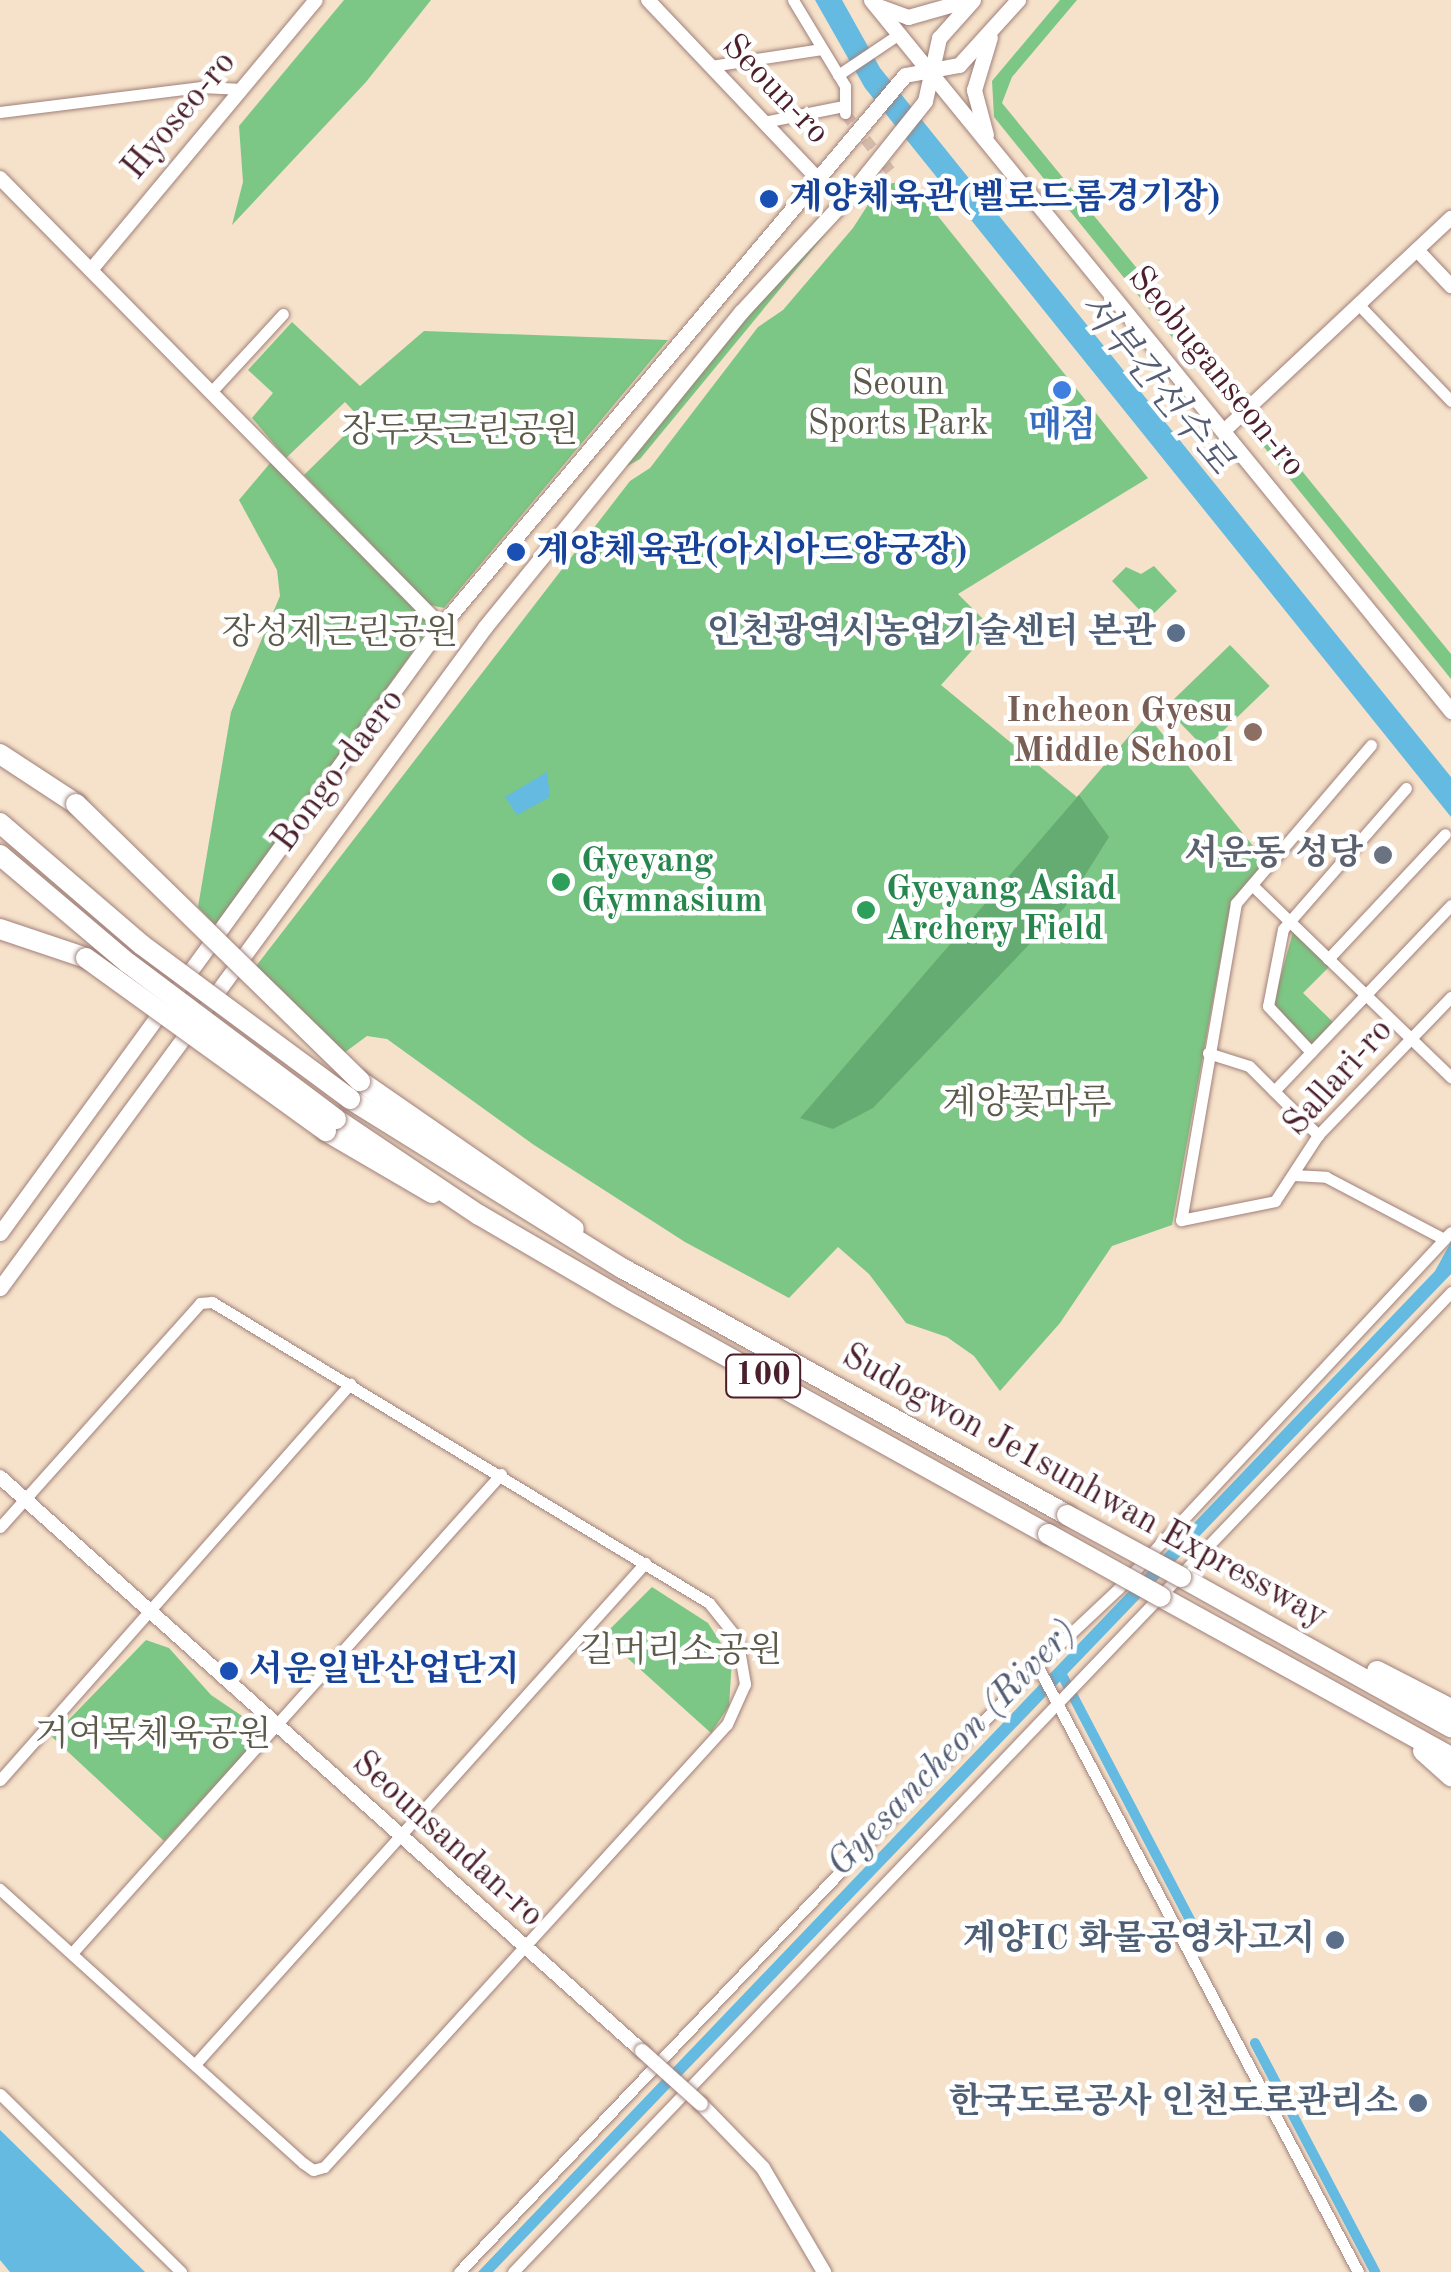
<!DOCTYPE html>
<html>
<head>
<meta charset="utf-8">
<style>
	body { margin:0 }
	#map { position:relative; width:1451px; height:2272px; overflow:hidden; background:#f6e1ca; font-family:"Old Standard TT","Noto Serif KR",serif }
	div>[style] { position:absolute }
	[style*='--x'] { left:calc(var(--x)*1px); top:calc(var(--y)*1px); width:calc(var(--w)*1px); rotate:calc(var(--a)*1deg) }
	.green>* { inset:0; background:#7cc785; transform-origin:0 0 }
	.forest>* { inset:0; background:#65ac72 }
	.water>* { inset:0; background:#64bae1 }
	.canal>* { height:10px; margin:-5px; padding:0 5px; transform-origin:5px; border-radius:5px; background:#64bae1 }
	.minor-tunnel>* { height:11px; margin-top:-5.5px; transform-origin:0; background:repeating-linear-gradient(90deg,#d4baaa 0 11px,transparent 0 16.5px) }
	.roads { filter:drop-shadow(0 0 2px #a0807a) drop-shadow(0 0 2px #a0807a) }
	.minor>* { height:11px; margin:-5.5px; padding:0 5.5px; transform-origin:5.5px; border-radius:5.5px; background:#fff }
	.tertiary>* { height:14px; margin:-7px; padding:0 7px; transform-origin:7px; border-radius:7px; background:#fff }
	.secondary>* { height:15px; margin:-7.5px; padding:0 7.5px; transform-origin:7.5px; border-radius:7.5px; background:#fff }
	.motorway>* { height:20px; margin:-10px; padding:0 10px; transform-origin:10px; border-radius:10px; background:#fff }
	.bridges { filter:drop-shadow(0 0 2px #a0807a) drop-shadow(0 0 2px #a0807a) }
	.tertiary-bridge>* { height:14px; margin:-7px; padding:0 7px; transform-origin:7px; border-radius:7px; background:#fff }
	.motorway-bridge>* { height:20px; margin:-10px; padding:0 10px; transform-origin:10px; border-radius:10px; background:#fff }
	.dots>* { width:28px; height:28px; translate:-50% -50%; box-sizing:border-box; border:5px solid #fff; border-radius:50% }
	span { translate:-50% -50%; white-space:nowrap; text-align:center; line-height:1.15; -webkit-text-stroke:9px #fff; paint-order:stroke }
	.shield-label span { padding:2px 8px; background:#fff; border:2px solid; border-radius:8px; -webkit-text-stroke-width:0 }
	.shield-label { font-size:32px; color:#4a1f2b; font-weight:700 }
	.street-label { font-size:35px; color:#4a1f2b }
	.transit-label { font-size:35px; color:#164399; font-weight:700 }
	.left { translate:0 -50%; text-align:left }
	.park-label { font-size:35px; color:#5c5a4a }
	.shop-label { font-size:35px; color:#366cbe; font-weight:700 }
	.service-label { font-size:35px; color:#4e5e75; font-weight:700 }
	.right { translate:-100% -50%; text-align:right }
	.education-label { font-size:35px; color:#785e54; font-weight:700 }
	.worship-label { font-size:35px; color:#5b616d; font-weight:700 }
	.leisure-label { font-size:35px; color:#27864d; font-weight:700 }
	.water-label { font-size:38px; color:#545d74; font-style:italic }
</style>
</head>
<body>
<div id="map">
	<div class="green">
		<div style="clip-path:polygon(344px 0,431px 0,366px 82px,232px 225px,243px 182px,239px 126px)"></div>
		<div style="clip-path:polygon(1060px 0,1077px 0,1012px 77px,1002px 103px,1237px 391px,1230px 398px,1218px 394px,994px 117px,992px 81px)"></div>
		<div style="clip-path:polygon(898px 182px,913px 185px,1148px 478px,958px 594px,992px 628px,941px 685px,1077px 797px,1147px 715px,1266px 862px,1231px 902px,1172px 1225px,1112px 1246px,1060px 1323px,1000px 1391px,974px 1356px,947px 1337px,906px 1323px,869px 1274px,838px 1247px,789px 1298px,685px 1242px,534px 1145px,387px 1039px,367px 1036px,344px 1053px,253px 970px,630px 481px,650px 468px,758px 327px,783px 310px,853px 228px,880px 186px)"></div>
		<div style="clip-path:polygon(831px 227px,640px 459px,622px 469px,758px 305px)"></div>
		<div style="clip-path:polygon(292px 322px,360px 386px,424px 331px,668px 340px,444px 608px,430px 605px,304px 475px,361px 419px,345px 402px,286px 458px,252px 418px,273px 393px,248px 370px)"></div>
		<div style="clip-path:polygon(1262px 422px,1451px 654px,1451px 679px,1260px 442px)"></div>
		<div style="clip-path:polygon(271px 462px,426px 619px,427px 632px,216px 926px,198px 907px,231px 712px,280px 596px,277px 570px,239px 500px)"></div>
		<div style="clip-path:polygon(1154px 566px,1177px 591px,1148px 619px,1112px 581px,1126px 567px,1141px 574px)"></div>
		<div style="left:1230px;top:645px;width:57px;height:90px;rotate:46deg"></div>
		<div style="clip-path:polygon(1293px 932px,1329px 967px,1303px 993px,1334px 1023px,1312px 1047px,1272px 1008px)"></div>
		<div style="clip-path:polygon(652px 1587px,708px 1623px,732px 1660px,729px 1706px,711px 1733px,603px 1636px)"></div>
		<div style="clip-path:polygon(146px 1640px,169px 1648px,211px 1695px,251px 1722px,256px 1741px,164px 1841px,52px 1737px)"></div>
	</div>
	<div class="forest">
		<div style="clip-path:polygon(1079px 795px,1109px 837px,1065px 907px,873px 1108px,833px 1129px,800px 1118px)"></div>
	</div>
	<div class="water">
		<div style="clip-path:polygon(815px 0,842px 0,880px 68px,1451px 777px,1451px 817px,865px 88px)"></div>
		<div style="clip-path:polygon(547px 772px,550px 797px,517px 815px,505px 797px)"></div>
		<div style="clip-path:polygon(1451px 1242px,1451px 1274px,493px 2272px,478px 2272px,1435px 1271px)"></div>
		<div style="clip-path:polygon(0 2130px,145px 2272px,10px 2272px,0 2260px)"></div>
	</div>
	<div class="canal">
		<div style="--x:1061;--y:1673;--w:309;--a:62.4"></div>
		<div style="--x:1255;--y:2043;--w:259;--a:62.3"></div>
	</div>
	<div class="minor-tunnel">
		<div style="--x:845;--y:113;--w:73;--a:51.7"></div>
	</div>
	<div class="roads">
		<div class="minor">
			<div style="--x:793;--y:0;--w:100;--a:58.8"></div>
			<div style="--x:845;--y:86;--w:27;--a:90"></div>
			<div style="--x:711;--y:66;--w:112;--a:-8.7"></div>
			<div style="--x:838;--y:75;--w:73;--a:-33.9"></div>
			<div style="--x:0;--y:112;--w:203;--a:-7.1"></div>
			<div style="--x:201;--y:87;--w:41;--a:2.8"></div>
			<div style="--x:764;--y:122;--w:81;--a:-11.4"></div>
			<div style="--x:1359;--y:305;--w:133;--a:46.2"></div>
			<div style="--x:211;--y:392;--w:106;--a:-47.3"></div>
			<div style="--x:1371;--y:745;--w:208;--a:130.5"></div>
			<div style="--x:1236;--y:903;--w:322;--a:99.8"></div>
			<div style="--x:1181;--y:1220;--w:96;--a:-11.4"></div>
			<div style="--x:1275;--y:1201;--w:79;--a:-56.9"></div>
			<div style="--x:1318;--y:1135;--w:192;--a:-46.1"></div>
			<div style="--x:1252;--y:885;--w:277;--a:44"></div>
			<div style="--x:1328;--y:959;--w:171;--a:-46.9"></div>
			<div style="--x:1311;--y:1052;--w:63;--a:-133.1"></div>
			<div style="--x:1268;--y:1006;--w:78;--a:-79"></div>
			<div style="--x:1283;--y:929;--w:187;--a:-48.9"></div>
			<div style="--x:1208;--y:1053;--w:43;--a:17.6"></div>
			<div style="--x:1249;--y:1066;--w:98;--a:45"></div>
			<div style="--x:1274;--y:1091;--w:257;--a:-46.4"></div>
			<div style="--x:1293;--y:1175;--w:33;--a:3"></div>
			<div style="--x:1326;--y:1177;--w:133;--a:27.7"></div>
			<div style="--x:1444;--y:1239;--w:10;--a:-45"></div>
			<div style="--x:0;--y:1527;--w:300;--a:-48.2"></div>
			<div style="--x:200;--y:1303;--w:12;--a:-5"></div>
			<div style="--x:212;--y:1302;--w:581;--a:31.2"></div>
			<div style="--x:709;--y:1603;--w:45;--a:51.3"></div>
			<div style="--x:737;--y:1638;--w:47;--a:80.1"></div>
			<div style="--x:745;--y:1684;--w:44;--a:114.2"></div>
			<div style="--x:727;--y:1724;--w:599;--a:132.29"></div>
			<div style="--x:324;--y:2167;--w:11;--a:165"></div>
			<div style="--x:313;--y:2170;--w:12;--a:-145"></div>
			<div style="--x:303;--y:2163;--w:409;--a:-137.9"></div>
			<div style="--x:1037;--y:1665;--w:687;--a:62.13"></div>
			<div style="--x:0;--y:1780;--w:529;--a:-48.53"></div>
			<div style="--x:72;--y:1953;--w:643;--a:-48.15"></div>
			<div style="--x:197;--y:2062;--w:671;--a:-48.08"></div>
			<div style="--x:0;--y:2094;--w:254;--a:44.5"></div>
			<div style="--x:459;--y:2272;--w:838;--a:-46.4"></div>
			<div style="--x:1037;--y:1665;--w:111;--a:-43.2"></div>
			<div style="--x:1118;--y:1589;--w:478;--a:-47"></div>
			<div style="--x:513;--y:2272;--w:1357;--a:-46.25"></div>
		</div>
		<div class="tertiary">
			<div style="--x:648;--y:0;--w:247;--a:46.5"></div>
			<div style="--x:0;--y:178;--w:629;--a:45.45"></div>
			<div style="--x:1417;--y:250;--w:50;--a:46.6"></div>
			<div style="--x:91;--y:270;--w:351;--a:-50.2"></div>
			<div style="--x:1225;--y:430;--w:310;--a:-43.2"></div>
			<div style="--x:0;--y:1477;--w:861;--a:41.8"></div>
			<div style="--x:701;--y:2104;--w:89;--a:45.9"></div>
			<div style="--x:763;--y:2168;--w:121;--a:59.6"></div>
		</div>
		<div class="secondary">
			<div style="--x:871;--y:0;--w:918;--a:50.79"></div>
			<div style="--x:878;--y:6;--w:32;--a:20"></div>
			<div style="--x:908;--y:17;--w:62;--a:-15.8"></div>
			<div style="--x:986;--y:135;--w:47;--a:-104.9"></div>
			<div style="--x:974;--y:90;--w:55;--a:-73.2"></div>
			<div style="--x:0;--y:1233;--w:750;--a:-54"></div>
			<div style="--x:441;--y:626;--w:720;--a:-49.9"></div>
			<div style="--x:905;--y:75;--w:55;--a:-10.5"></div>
			<div style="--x:959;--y:65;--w:88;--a:-47.8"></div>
			<div style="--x:0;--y:1288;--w:820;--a:-53.73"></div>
			<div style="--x:485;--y:627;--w:406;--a:-50.9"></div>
			<div style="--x:741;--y:312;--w:165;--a:-47.2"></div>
			<div style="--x:853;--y:191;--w:115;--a:-51.3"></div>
			<div style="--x:925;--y:101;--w:65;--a:-77.5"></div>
			<div style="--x:939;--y:38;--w:51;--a:-48.2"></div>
		</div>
		<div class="motorway">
			<div style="--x:0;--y:754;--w:91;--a:33.3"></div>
			<div style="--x:0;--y:929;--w:91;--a:18.6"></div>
			<div style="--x:360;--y:1081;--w:260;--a:34.7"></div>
			<div style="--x:350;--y:1099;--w:320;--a:31.9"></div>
			<div style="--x:622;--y:1268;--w:509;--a:29.03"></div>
			<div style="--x:336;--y:1119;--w:172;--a:33.9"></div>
			<div style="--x:479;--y:1215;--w:161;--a:30.2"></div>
			<div style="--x:618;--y:1296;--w:491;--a:29"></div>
			<div style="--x:326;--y:1131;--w:123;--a:30.3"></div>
			<div style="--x:1181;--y:1577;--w:309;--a:29.1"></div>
			<div style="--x:1161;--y:1597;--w:331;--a:28.9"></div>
			<div style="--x:1377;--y:1671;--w:83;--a:27.2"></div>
			<div style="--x:1423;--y:1751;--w:38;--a:42"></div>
		</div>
	</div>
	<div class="bridges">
		<div class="tertiary-bridge">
			<div style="--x:642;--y:2051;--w:79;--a:41.9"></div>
		</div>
		<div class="motorway-bridge">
			<div style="--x:76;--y:804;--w:397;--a:44.3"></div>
			<div style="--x:0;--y:823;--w:187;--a:40.7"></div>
			<div style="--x:142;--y:945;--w:259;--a:36.5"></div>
			<div style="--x:0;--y:855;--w:167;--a:40.2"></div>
			<div style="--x:128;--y:963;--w:260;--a:36.9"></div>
			<div style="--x:86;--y:958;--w:296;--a:35.8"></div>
			<div style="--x:1067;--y:1515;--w:130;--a:28.5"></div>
			<div style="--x:1048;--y:1534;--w:129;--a:29.1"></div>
		</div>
	</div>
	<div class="dots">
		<div style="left:769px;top:199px;background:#1a4fb4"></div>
		<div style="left:1062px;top:390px;background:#3f7fe0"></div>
		<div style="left:516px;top:552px;background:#1a4fb4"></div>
		<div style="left:1176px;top:633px;background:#5c6f8a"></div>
		<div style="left:1253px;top:732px;background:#8d6e63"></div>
		<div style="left:1383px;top:855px;background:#6b7280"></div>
		<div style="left:561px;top:882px;background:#2e9e5b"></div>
		<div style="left:866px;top:910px;background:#2e9e5b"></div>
		<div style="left:229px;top:1671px;background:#1a4fb4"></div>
		<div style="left:1335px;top:1940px;background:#5c6f8a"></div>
		<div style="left:1418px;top:2103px;background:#5c6f8a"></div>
	</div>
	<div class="shield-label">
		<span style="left:763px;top:1376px">100</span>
	</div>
	<div class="street-label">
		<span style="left:775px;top:90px;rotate:46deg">Seoun-ro</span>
		<span style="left:180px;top:116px;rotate:-50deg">Hyoseo-ro</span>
		<span style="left:1216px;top:372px;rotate:51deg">Seobuganseon-ro</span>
		<span style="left:339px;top:771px;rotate:-53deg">Bongo-daero</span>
		<span style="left:1339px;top:1078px;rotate:-48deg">Sallari-ro</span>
		<span style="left:1084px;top:1487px;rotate:29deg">Sudogwon Je1sunhwan Expressway</span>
		<span style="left:447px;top:1840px;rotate:42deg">Seounsandan-ro</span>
	</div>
	<div class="transit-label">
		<span class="left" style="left:789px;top:199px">계양체육관(벨로드롬경기장)</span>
		<span class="left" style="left:536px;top:552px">계양체육관(아시아드양궁장)</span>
		<span class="left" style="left:249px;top:1671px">서운일반산업단지</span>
	</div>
	<div class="park-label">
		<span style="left:898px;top:405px">Seoun<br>Sports Park</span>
		<span style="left:460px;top:432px">장두못근린공원</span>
		<span style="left:340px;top:634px">장성제근린공원</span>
		<span style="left:1027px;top:1104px">계양꽃마루</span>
		<span style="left:681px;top:1652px">길머리소공원</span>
		<span style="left:153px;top:1736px">거여목체육공원</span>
	</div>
	<div class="shop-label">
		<span style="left:1062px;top:427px">매점</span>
	</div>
	<div class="service-label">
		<span class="right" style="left:1156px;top:633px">인천광역시농업기술센터 본관</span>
		<span class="right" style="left:1315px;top:1940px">계양IC 화물공영차고지</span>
		<span class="right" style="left:1398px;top:2103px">한국도로공사 인천도로관리소</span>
	</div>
	<div class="education-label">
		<span class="right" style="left:1233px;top:732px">Incheon Gyesu<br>Middle School</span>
	</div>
	<div class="worship-label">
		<span class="right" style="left:1363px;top:855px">서운동 성당</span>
	</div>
	<div class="leisure-label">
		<span class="left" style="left:581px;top:882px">Gyeyang<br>Gymnasium</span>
		<span class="left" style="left:886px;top:910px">Gyeyang Asiad<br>Archery Field</span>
	</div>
	<div class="water-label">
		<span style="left:1154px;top:385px;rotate:51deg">서부간선수로</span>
		<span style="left:953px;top:1749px;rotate:-46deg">Gyesancheon (River)</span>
	</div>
</div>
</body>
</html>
